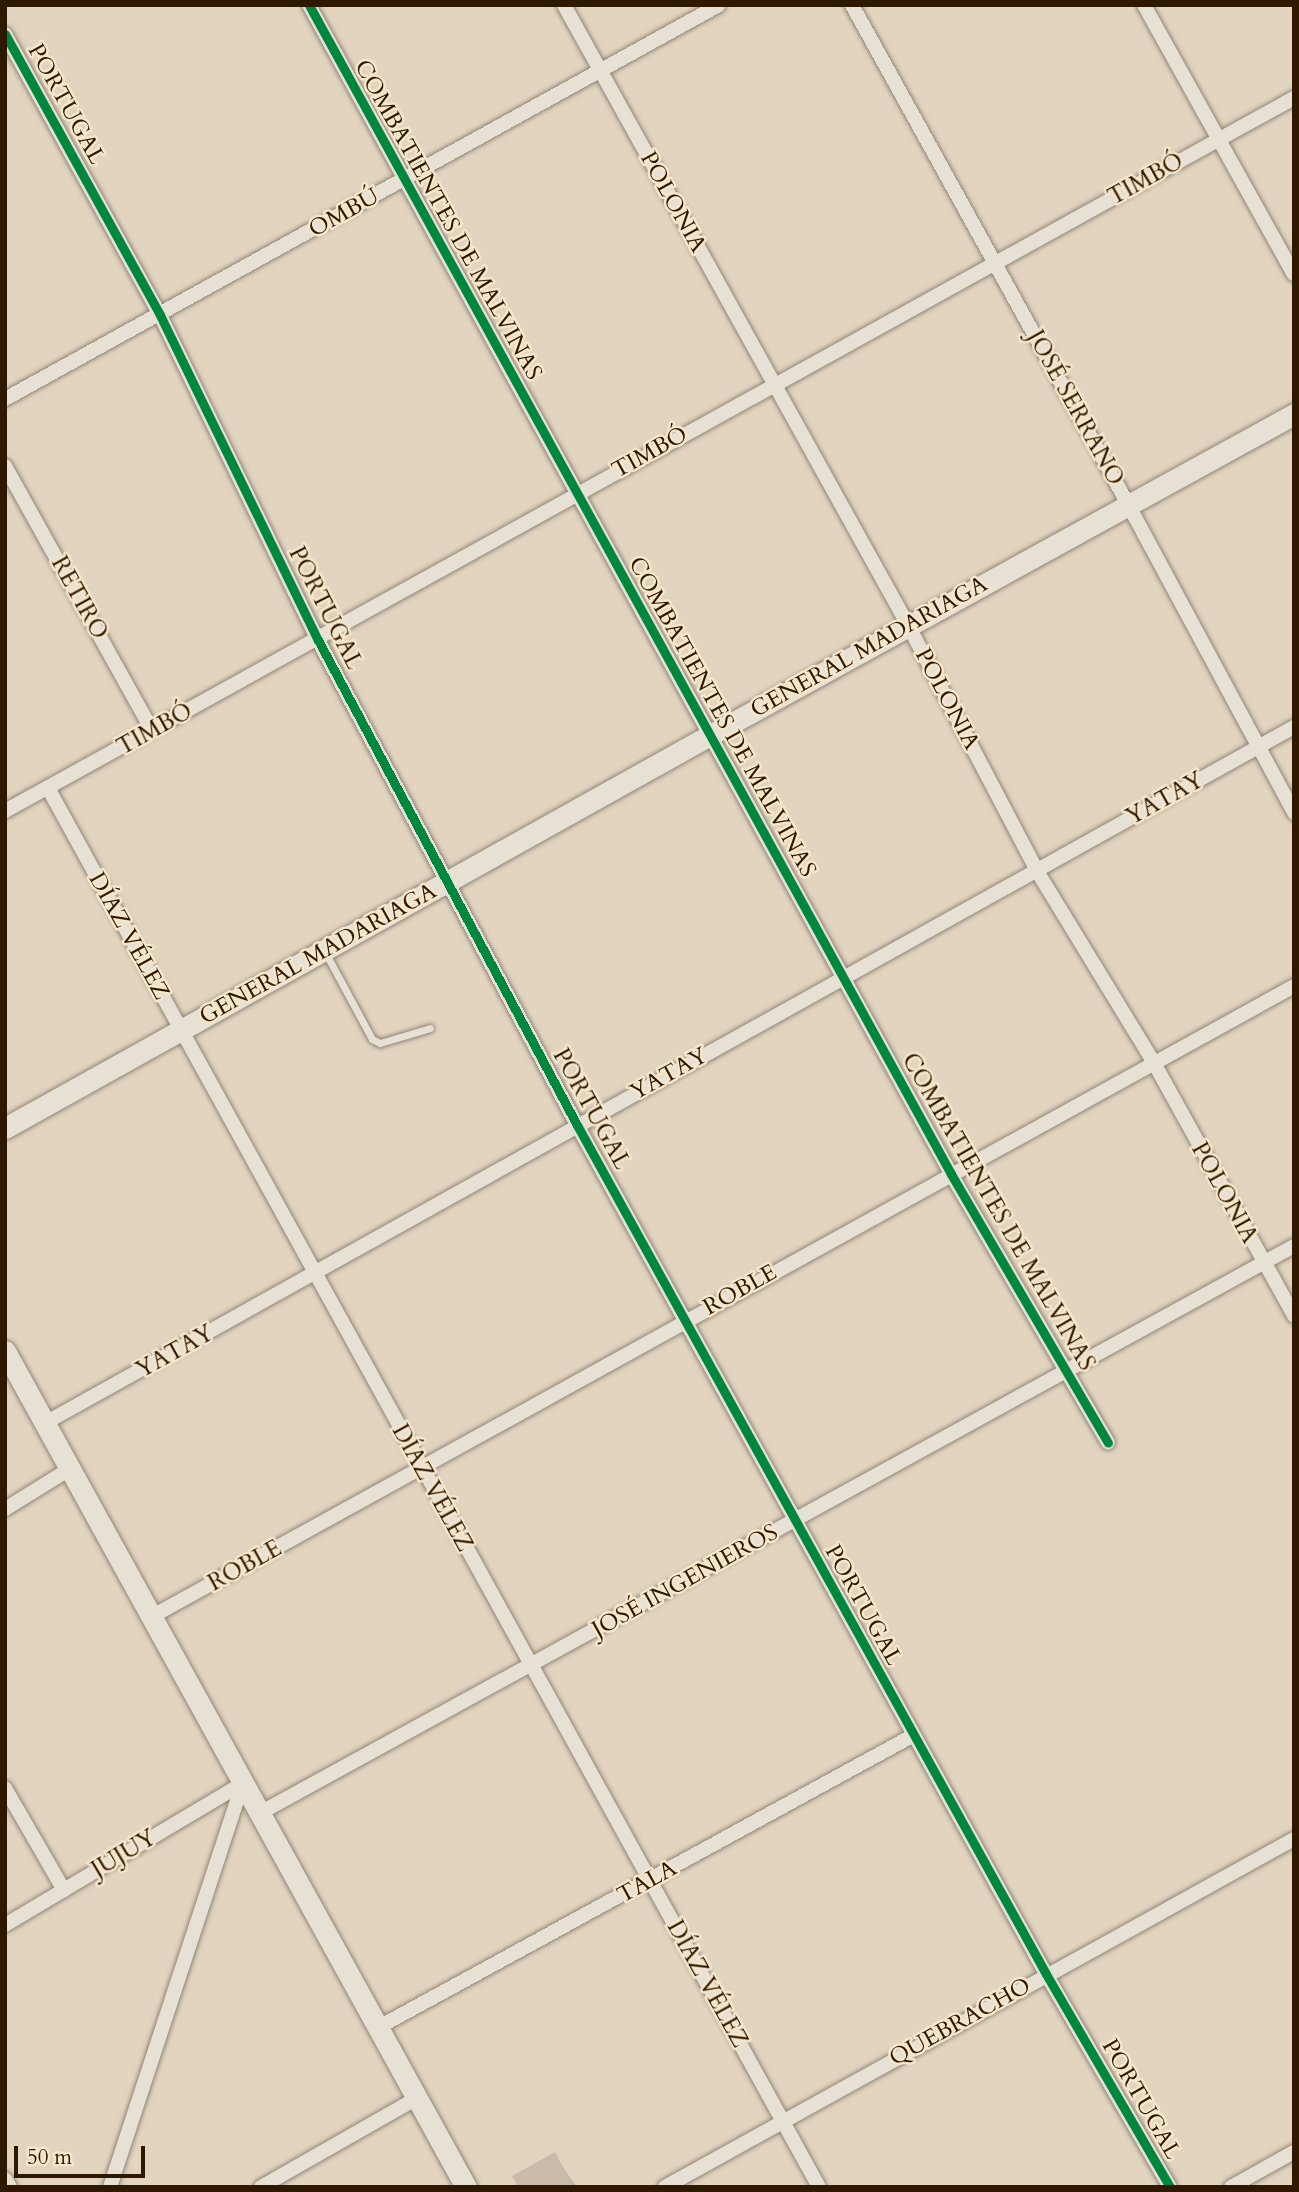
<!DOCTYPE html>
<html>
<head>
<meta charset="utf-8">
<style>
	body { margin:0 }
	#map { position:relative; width:1299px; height:2192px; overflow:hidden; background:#e2d4bf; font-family:Cardo,serif }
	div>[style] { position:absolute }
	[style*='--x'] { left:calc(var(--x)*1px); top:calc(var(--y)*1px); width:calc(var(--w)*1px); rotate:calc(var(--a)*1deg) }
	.shadow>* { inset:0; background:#0003 }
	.building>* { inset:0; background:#cbbaaa }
	.roads { filter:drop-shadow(0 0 2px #918677) drop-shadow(0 0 2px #918677) }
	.lane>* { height:7px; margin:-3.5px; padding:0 3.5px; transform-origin:3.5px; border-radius:3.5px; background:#e7e0d5 }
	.street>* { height:14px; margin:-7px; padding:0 7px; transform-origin:7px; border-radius:7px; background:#e7e0d5 }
	.secondary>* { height:21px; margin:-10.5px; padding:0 10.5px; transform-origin:10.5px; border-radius:10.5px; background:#e7e0d5 }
	.cycleway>* { height:9px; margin:-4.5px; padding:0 4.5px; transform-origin:4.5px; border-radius:4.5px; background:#00873e }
	span { translate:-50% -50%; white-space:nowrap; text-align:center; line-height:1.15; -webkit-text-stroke:5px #f5e6cc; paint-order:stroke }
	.street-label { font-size:23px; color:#2e1900 }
	.frame { position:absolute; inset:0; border:7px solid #2e1900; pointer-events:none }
	.scale { position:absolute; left:14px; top:2146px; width:131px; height:32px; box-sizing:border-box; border:4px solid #2e1900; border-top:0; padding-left:9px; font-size:21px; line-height:24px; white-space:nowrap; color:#2e1900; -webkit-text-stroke:5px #f5e6cc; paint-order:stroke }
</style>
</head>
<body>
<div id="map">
	<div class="shadow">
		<div style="clip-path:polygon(554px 2154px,576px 2187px,520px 2187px)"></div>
	</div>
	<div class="building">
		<div style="clip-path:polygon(555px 2152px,574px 2187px,518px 2187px,512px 2176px)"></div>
	</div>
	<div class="roads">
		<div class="lane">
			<div style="--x:325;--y:952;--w:99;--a:61.6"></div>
			<div style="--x:372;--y:1039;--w:9;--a:27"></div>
			<div style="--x:380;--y:1043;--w:52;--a:-16.7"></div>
		</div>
		<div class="street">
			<div style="--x:309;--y:5;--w:1334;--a:61.22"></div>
			<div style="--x:951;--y:1174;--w:311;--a:59.7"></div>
			<div style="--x:564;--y:5;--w:709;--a:60.98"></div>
			<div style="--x:908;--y:625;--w:278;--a:62.3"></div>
			<div style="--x:1037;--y:871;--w:225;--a:58.6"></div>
			<div style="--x:1154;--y:1063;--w:289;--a:61"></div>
			<div style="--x:852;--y:5;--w:572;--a:61.06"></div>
			<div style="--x:1129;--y:506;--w:349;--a:61.7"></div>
			<div style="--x:1144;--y:5;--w:308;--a:60.9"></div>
			<div style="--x:5;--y:34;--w:321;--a:61.1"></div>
			<div style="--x:160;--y:315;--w:361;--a:64.1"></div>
			<div style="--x:318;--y:640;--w:550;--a:61.9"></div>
			<div style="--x:577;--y:1125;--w:970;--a:61.08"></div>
			<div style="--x:1046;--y:1974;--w:246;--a:59.8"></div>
			<div style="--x:5;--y:399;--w:815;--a:-28.89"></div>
			<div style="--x:5;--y:466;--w:302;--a:60.9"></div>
			<div style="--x:48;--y:788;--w:1597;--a:61.14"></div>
			<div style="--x:5;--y:811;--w:1473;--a:-28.95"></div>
			<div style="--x:45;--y:1423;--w:1430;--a:-29.13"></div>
			<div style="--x:5;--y:1509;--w:78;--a:-31.8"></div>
			<div style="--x:151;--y:1617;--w:1306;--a:-28.9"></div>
			<div style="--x:5;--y:1788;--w:118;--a:60"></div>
			<div style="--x:260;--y:1813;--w:1179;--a:-28.74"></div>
			<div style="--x:5;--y:1925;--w:277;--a:-30.8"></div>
			<div style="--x:379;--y:2027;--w:609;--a:-28.63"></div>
			<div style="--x:5;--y:2179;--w:9;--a:58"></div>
			<div style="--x:110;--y:2187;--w:425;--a:-71.8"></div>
			<div style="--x:261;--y:2187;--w:180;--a:-29.7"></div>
			<div style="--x:665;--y:2187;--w:719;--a:-28.95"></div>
			<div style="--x:1231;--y:2187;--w:72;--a:-29.1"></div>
		</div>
		<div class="secondary">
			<div style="--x:5;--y:1128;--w:809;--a:-29.13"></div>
			<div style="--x:712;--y:734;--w:664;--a:-28.8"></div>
			<div style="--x:5;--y:1351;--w:955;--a:61.13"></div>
		</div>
	</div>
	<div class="cycleway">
		<div style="--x:309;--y:5;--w:1334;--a:61.22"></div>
		<div style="--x:951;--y:1174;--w:311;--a:59.7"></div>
		<div style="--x:5;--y:34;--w:321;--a:61.1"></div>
		<div style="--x:160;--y:315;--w:361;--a:64.1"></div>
		<div style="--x:318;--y:640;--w:550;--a:61.9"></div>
		<div style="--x:577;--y:1125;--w:970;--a:61.08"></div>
		<div style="--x:1046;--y:1974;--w:246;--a:59.8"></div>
	</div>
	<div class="street-label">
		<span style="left:66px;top:104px;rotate:61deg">PORTUGAL</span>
		<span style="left:1145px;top:180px;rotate:-29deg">TIMBÓ</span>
		<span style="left:673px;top:202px;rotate:61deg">POLONIA</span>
		<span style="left:344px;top:213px;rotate:-29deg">OMBÚ</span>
		<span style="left:448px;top:220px;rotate:61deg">COMBATIENTES DE MALVINAS</span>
		<span style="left:1075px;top:408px;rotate:61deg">JOSÉ SERRANO</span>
		<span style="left:649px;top:453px;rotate:-29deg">TIMBÓ</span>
		<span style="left:79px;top:598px;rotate:61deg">RETIRO</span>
		<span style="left:325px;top:608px;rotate:63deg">PORTUGAL</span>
		<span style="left:869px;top:647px;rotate:-29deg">GENERAL MADARIAGA</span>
		<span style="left:947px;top:699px;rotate:62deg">POLONIA</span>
		<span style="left:722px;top:717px;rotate:61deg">COMBATIENTES DE MALVINAS</span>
		<span style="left:154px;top:730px;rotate:-29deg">TIMBÓ</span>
		<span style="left:1165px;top:799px;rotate:-29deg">YATAY</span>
		<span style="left:129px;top:936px;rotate:61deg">DÍAZ VÉLEZ</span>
		<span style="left:318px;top:954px;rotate:-29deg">GENERAL MADARIAGA</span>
		<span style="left:669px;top:1074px;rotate:-29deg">YATAY</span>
		<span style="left:591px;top:1109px;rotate:61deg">PORTUGAL</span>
		<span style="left:1224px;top:1193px;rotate:61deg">POLONIA</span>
		<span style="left:998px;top:1212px;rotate:60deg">COMBATIENTES DE MALVINAS</span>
		<span style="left:740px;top:1290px;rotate:-29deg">ROBLE</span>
		<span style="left:175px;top:1352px;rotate:-29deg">YATAY</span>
		<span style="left:432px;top:1488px;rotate:61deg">DÍAZ VÉLEZ</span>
		<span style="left:245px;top:1566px;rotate:-29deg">ROBLE</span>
		<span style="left:685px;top:1581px;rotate:-29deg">JOSÉ INGENIEROS</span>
		<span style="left:863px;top:1605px;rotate:61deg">PORTUGAL</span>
		<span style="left:124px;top:1854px;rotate:-31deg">JUJUY</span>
		<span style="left:647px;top:1882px;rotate:-29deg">TALA</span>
		<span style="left:707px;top:1984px;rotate:61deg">DÍAZ VÉLEZ</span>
		<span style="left:960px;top:2022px;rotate:-29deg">QUEBRACHO</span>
		<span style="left:1141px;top:2099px;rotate:60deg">PORTUGAL</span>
	</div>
	<div class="frame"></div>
	<div class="scale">50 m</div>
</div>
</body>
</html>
